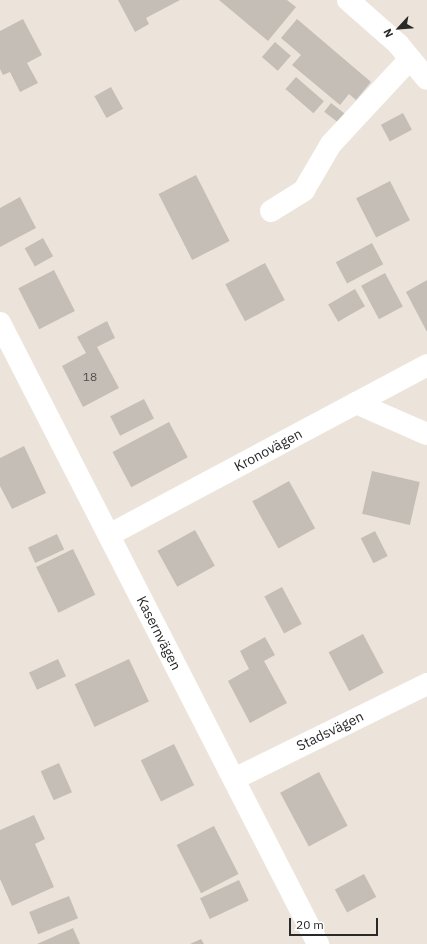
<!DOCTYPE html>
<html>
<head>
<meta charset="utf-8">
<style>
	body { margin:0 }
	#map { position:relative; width:427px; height:944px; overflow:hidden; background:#ece4da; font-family:"IBM Plex Sans",sans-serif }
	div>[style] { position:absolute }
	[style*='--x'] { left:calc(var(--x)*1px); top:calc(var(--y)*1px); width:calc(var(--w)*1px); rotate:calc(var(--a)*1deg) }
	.building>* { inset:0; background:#c4beb7; transform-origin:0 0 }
	.minor>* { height:22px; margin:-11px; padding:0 11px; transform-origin:11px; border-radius:11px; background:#fff }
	span { translate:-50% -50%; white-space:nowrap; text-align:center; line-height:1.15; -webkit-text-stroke:4px #fff; paint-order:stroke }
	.number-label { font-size:12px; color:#504e4c }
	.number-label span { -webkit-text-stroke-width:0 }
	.street-label { font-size:14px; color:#292929 }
	.north { position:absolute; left:379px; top:8px; width:40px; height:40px; -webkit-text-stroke:3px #fff; paint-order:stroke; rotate:244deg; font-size:11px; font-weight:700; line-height:16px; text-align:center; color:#292929 }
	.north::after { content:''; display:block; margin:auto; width:14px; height:18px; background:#292929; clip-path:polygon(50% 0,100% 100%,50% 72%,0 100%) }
	.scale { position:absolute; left:289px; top:918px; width:89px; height:18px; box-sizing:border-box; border:2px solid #292929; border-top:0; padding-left:5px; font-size:12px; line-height:14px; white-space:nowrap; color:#292929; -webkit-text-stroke:3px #fff; paint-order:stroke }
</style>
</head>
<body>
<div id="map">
	<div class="building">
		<div style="clip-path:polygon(118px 0,180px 0,146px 18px,149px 24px,135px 32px)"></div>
		<div style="clip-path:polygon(219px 0,287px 0,296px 7px,268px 41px)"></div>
		<div style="clip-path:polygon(23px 19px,42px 55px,27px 63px,38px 83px,20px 92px,10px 72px,3px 75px,0 69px,0 31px)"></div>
		<div style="clip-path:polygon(297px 19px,371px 82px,356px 100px,349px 94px,340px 105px,292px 65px,301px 55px,281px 38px)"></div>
		<div style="left:275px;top:42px;width:21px;height:20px;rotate:41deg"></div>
		<div style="left:296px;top:77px;width:37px;height:16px;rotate:41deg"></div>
		<div style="left:111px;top:87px;width:25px;height:19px;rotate:61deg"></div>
		<div style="left:331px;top:103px;width:18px;height:11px;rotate:38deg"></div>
		<div style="left:403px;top:113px;width:19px;height:25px;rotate:62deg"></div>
		<div style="left:196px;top:175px;width:74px;height:42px;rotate:63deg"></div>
		<div style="left:390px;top:181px;width:44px;height:38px;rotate:63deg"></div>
		<div style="clip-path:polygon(20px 197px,36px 228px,0 247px,0 208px)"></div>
		<div style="left:43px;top:238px;width:21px;height:21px;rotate:61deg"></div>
		<div style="left:372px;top:243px;width:24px;height:41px;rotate:62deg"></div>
		<div style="left:265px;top:263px;width:42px;height:45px;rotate:62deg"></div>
		<div style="left:54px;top:270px;width:46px;height:40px;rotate:63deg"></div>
		<div style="left:385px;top:273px;width:38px;height:27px;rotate:62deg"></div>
		<div style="clip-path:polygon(427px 280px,427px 332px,406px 292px)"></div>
		<div style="left:355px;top:289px;width:20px;height:31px;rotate:60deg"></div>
		<div style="clip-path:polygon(107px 321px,115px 338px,97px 347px,119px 388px,83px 407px,62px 366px,86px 353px,77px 337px)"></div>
		<div style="left:144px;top:399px;width:22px;height:38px;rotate:63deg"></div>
		<div style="left:169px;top:422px;width:40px;height:64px;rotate:62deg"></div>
		<div style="clip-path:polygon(24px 446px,46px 493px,12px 509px,0 486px,0 458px)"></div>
		<div style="left:372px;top:471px;width:49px;height:44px;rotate:13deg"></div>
		<div style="left:289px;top:481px;width:54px;height:42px;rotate:61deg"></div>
		<div style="left:195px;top:530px;width:41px;height:43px;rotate:61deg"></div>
		<div style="left:375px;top:531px;width:28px;height:16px;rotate:63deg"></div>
		<div style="left:57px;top:534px;width:17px;height:32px;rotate:65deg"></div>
		<div style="left:73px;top:549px;width:51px;height:41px;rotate:64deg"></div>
		<div style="left:282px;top:587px;width:42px;height:20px;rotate:62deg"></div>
		<div style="left:363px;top:634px;width:44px;height:39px;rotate:62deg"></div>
		<div style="clip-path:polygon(265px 637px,275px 655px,264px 661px,287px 703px,250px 723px,228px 681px,249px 669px,240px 651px)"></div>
		<div style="left:58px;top:659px;width:19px;height:32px;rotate:65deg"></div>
		<div style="left:129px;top:659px;width:47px;height:60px;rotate:65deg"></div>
		<div style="left:174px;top:744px;width:46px;height:37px;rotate:64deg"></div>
		<div style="left:59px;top:763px;width:32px;height:20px;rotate:66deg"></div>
		<div style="left:319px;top:772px;width:61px;height:44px;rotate:62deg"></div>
		<div style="clip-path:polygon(34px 815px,45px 839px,35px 844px,54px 887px,12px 906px,0 879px,0 830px)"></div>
		<div style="left:214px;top:826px;width:54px;height:42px;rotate:63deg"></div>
		<div style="left:364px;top:874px;width:26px;height:33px;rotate:62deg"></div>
		<div style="left:239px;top:880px;width:23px;height:43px;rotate:65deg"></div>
		<div style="left:69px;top:896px;width:24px;height:43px;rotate:68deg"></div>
		<div style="clip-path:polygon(73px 928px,80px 944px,37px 944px)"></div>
		<div style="clip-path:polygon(201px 939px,204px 944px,190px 944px)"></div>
	</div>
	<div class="minor">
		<div style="--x:348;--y:0;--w:67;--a:41.3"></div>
		<div style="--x:398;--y:44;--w:45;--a:50.4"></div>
		<div style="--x:271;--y:211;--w:39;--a:-32"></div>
		<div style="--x:304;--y:190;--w:53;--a:-59.6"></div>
		<div style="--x:331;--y:144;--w:116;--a:-47.1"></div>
		<div style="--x:0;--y:323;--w:698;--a:62.88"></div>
		<div style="--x:356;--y:403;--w:77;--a:23.6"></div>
		<div style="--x:109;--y:535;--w:361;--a:-28.1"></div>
		<div style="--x:234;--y:779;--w:215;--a:-26.2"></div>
	</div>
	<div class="number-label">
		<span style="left:90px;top:377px">18</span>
	</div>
	<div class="street-label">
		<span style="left:268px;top:450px;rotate:-28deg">Kronovägen</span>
		<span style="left:159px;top:633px;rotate:63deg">Kasernvägen</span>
		<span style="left:330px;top:731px;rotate:-26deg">Stadsvägen</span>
	</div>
	<div class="north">N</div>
	<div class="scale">20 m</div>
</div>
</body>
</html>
